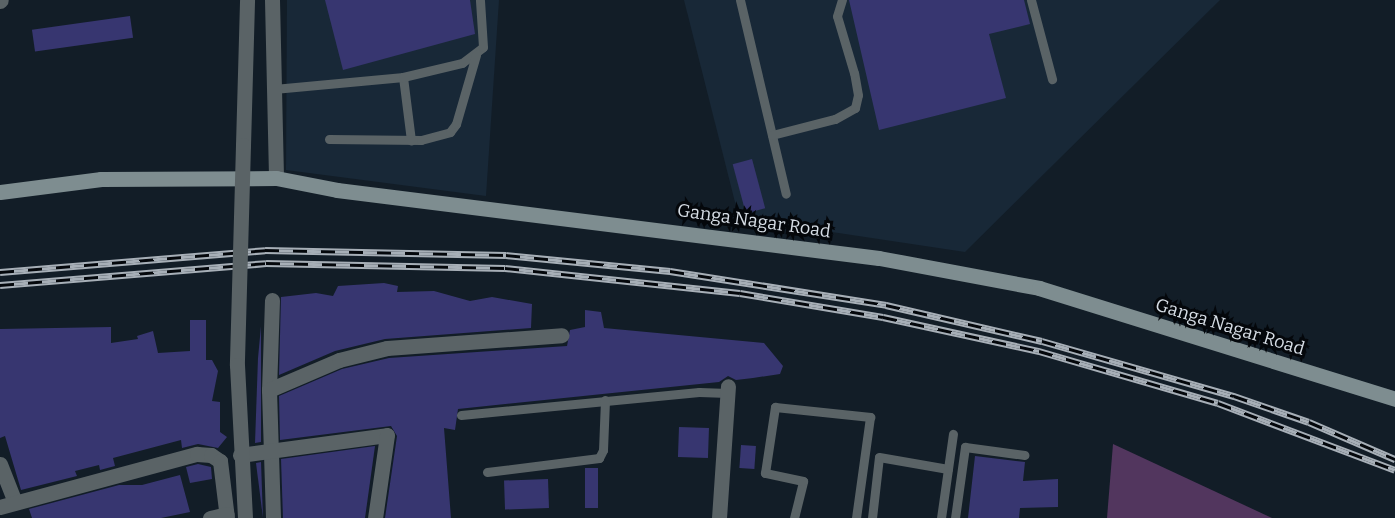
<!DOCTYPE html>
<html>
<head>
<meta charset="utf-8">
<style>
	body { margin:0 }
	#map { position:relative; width:1395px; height:518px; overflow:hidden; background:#121d27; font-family:Bitter,serif }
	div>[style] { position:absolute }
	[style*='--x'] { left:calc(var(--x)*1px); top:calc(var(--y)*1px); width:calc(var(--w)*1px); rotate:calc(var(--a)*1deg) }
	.built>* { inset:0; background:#182837 }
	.green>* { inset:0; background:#52365e }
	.building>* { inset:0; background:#373670; transform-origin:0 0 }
	.service>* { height:9px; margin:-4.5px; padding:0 4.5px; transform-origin:4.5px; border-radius:4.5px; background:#5a6366 }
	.minor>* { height:15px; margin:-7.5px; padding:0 7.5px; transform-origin:7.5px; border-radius:7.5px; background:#5a6366 }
	.tertiary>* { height:15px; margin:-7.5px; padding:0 7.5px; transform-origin:7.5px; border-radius:7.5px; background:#5a6366 }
	.secondary>* { height:15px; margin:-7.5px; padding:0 7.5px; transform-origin:7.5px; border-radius:7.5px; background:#7e8d90 }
	.rail>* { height:7px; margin-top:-3.5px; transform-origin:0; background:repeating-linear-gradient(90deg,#04070b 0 14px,#a7afb7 0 28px); box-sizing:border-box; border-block:2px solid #a7afb7 }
	.tertiary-bridge>* { height:15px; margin:-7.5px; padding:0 7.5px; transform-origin:7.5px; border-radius:7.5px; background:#5a6366 }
	span { translate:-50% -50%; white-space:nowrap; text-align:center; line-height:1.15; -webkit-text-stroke:6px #04070b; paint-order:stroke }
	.street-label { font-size:18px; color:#d6dde5 }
</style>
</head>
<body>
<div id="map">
	<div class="built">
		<div style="clip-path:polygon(287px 0,499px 0,486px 196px,286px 170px)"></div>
		<div style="clip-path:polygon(684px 0,1220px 0,965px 252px,739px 218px)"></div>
	</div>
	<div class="green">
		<div style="clip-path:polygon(1113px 444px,1272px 518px,1107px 518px)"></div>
	</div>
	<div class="building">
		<div style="clip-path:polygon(325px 0,470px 0,475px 34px,343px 70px)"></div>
		<div style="clip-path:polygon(849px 0,1024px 0,1030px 24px,989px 34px,1006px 98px,879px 130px)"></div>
		<div style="left:130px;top:16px;width:22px;height:99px;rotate:82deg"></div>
		<div style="left:752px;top:159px;width:51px;height:20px;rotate:75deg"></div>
		<div style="clip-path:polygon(384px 283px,398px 286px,397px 292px,434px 291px,470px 301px,492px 297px,532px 304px,531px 328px,385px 339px,335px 351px,279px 375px,281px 297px,316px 293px,333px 296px,338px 286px)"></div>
		<div style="clip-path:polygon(585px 310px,601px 312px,604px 328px,764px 343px,783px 366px,780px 374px,753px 378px,736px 380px,728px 376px,719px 382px,458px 409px,455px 430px,444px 428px,451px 518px,385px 518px,397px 436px,391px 426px,280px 440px,279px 396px,342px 369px,389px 358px,567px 346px,570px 330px,585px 327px)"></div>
		<div style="clip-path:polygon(190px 320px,206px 320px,206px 360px,212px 360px,218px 371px,212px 401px,220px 402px,220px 432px,227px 437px,218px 448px,198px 444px,182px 448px,181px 440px,113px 458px,115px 466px,100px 470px,99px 465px,75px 471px,77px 476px,21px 490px,5px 436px,0 438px,0 329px,111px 327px,111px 343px,138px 339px,137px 336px,153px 331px,158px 353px,190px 351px)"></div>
		<div style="clip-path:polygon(261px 326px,261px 442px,255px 443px,258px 358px)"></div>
		<div style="left:679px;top:427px;width:30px;height:30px;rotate:2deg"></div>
		<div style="left:741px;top:445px;width:15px;height:23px;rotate:4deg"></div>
		<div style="clip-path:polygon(375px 446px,365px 518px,283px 518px,281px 459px)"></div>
		<div style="clip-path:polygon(975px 456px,1025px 462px,1023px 481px,1058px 479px,1058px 507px,1020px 508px,1019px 518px,968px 518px)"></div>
		<div style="clip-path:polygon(261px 462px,263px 518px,256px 463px)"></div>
		<div style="clip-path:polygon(198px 464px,211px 467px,212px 479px,190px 483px,186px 467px)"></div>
		<div style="left:585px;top:468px;width:13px;height:40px"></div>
		<div style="clip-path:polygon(180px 475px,190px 512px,161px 518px,32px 518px,29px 509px,119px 485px,142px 485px)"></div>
		<div style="left:548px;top:479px;width:29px;height:44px;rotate:88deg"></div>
	</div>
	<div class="service">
		<div style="--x:740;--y:0;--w:199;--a:76.7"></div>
		<div style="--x:1031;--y:0;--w:82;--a:75.1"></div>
		<div style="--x:403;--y:77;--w:64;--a:82.8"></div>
		<div style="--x:274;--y:89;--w:130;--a:-5.3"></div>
		<div style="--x:403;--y:77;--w:61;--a:-13.3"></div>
		<div style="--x:462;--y:63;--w:26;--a:-37"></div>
		<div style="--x:483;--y:47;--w:47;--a:-93.7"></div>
		<div style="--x:772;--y:135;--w:65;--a:-14.3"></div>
		<div style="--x:835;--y:119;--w:23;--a:-29"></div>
		<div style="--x:855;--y:108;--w:13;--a:-77"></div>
		<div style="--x:858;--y:95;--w:22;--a:-100"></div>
		<div style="--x:854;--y:73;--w:59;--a:-106.6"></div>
		<div style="--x:837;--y:16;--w:17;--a:-73"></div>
		<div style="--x:329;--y:139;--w:92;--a:0.6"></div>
		<div style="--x:421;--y:140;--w:30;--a:-15"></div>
		<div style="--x:450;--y:132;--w:10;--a:-53"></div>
		<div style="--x:456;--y:124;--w:72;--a:-73.8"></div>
		<div style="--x:461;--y:415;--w:239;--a:-5.5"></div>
		<div style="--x:699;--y:392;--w:29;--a:2"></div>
		<div style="--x:487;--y:472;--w:113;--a:-7.1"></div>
		<div style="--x:599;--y:458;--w:9;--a:-63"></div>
		<div style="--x:603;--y:450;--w:50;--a:-87.7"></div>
		<div style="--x:794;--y:518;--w:38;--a:-76"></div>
		<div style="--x:803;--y:481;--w:39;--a:-168"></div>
		<div style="--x:765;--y:473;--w:67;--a:-81.4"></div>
		<div style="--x:775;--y:407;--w:96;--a:6"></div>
		<div style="--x:870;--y:417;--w:102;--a:97.9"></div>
		<div style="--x:872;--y:518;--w:61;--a:-83.5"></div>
		<div style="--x:879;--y:457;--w:70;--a:9.9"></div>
		<div style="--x:941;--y:518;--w:85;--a:-81.9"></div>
		<div style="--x:955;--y:518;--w:72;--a:-82"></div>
		<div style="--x:965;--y:447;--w:60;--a:7.7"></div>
	</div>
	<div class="minor">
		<div style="--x:0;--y:1;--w:1;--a:-45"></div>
		<div style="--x:272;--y:300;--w:90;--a:91.9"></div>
		<div style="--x:269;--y:390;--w:128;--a:88.2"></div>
		<div style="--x:269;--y:390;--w:76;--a:-23.2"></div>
		<div style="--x:339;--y:360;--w:49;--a:-14"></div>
		<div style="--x:387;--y:348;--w:175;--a:-4.2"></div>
		<div style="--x:240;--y:455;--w:148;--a:-7.7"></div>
		<div style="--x:387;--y:435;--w:84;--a:98.2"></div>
		<div style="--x:0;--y:464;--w:41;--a:68.5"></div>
		<div style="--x:0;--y:507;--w:204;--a:-15.1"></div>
		<div style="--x:197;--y:454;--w:14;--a:4"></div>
		<div style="--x:211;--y:455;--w:11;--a:34"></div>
		<div style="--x:220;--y:461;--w:57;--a:83"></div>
		<div style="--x:210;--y:518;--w:17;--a:-13"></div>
		<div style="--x:719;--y:518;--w:132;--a:-86.1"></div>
	</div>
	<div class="tertiary">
		<div style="--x:272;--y:0;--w:178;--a:88.7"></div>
		<div style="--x:243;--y:145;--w:145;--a:-88.4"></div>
	</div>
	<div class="secondary">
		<div style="--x:0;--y:192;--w:102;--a:-7.3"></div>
		<div style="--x:101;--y:179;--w:175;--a:-0.3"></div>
		<div style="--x:276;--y:178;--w:62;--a:11.1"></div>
		<div style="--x:337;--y:190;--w:546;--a:7.15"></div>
		<div style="--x:879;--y:258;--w:163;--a:10.6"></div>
		<div style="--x:1039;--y:288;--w:373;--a:17.3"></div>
	</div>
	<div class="rail">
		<div style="--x:0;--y:272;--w:266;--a:-4.7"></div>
		<div style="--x:265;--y:250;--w:241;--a:1.2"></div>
		<div style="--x:506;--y:255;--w:165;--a:5.6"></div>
		<div style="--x:670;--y:271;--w:219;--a:8.9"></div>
		<div style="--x:886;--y:305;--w:160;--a:13"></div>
		<div style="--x:1042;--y:341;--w:200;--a:16"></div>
		<div style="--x:1234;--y:396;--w:79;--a:19.1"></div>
		<div style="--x:1309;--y:422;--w:94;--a:23.3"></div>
		<div style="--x:0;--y:285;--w:267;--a:-4.7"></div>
		<div style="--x:266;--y:263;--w:239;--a:1.2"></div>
		<div style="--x:505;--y:268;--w:236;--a:6.1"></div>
		<div style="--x:740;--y:293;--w:145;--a:9.5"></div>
		<div style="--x:883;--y:317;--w:160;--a:12.3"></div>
		<div style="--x:1039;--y:351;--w:186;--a:16.2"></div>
		<div style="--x:1218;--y:403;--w:189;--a:20.7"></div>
	</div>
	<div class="tertiary-bridge">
		<div style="--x:243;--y:145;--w:220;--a:91.6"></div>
		<div style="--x:237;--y:365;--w:153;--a:87"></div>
	</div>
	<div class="street-label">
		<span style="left:754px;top:221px;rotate:8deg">Ganga Nagar Road</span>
		<span style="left:1230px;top:327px;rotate:17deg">Ganga Nagar Road</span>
	</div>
</div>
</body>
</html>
